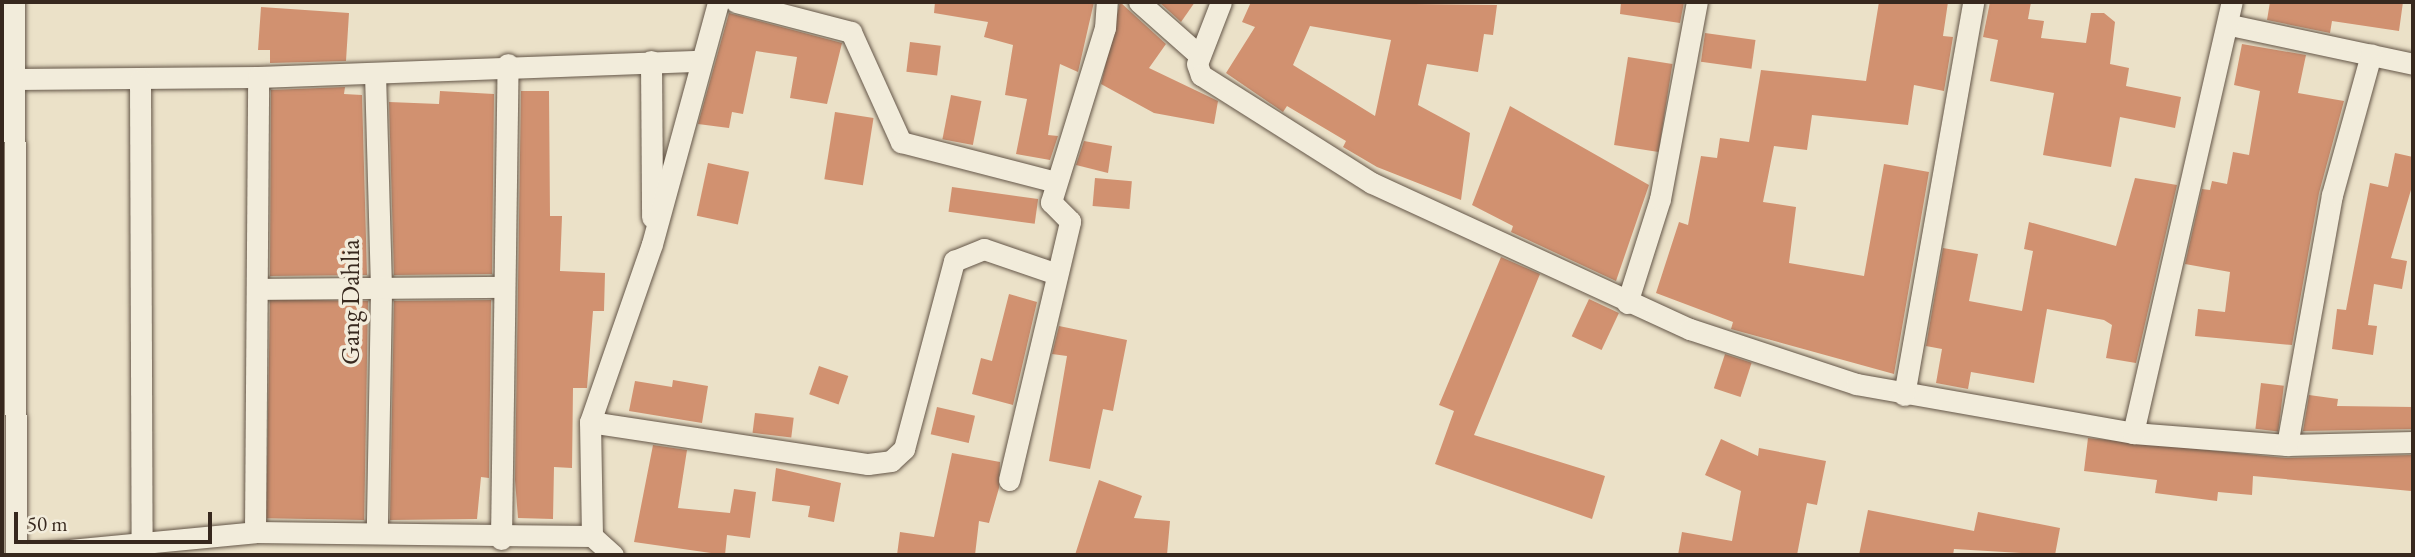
<!DOCTYPE html>
<html>
<head>
<meta charset="utf-8">
<style>
	body { margin:0 }
	#map { position:relative; width:2415px; height:557px; overflow:hidden; background:#ebe1c8; font-family:"EB Garamond",serif }
	div>[style] { position:absolute }
	[style*='--x'] { left:calc(var(--x)*1px); top:calc(var(--y)*1px); width:calc(var(--w)*1px); rotate:calc(var(--a)*1deg) }
	.building>* { inset:0; background:#d19170; transform-origin:0 0 }
	.roads { filter:drop-shadow(0 0 2px #645648) drop-shadow(0 0 2px #645648) }
	.street>* { height:21px; margin:-10.5px; padding:0 10.5px; transform-origin:10.5px; border-radius:10.5px; background:#f2ecdb }
	span { translate:-50% -50%; white-space:nowrap; text-align:center; line-height:1.15; -webkit-text-stroke:7px #f2ecdb; paint-order:stroke }
	.street-label { font-size:26px; color:#37281e }
	.frame { position:absolute; inset:0; border:4px solid #37281e; pointer-events:none }
	.scale { position:absolute; left:14px; top:512px; width:198px; height:32px; box-sizing:border-box; border:4px solid #37281e; border-top:0; padding-left:9px; font-size:21px; line-height:24px; white-space:nowrap; color:#37281e; -webkit-text-stroke:5px #f2ecdb; paint-order:stroke }
</style>
</head>
<body>
<div id="map">
	<div class="building">
		<div style="clip-path:polygon(935px 2px,1094px 2px,1078px 72px,1060px 64px,1048px 135px,1058px 136px,1050px 160px,1016px 154px,1027px 99px,1005px 95px,1013px 45px,984px 37px,988px 22px,934px 13px)"></div>
		<div style="clip-path:polygon(1120px 2px,1166px 44px,1149px 68px,1218px 101px,1214px 124px,1154px 113px,1101px 84px)"></div>
		<div style="clip-path:polygon(1159px 2px,1195px 2px,1181px 22px)"></div>
		<div style="clip-path:polygon(evenodd,1251px 2px,1497px 5px,1493px 35px,1484px 34px,1478px 72px,1427px 64px,1418px 105px,1470px 133px,1461px 200px,1377px 167px,1343px 147px,1346px 141px,1287px 106px,1283px 112px,1226px 73px,1255px 27px,1242px 22px,1251px 2px,1310px 26px,1391px 40px,1375px 116px,1293px 65px,1310px 26px)"></div>
		<div style="clip-path:polygon(1621px 2px,1684px 2px,1680px 23px,1620px 14px)"></div>
		<div style="clip-path:polygon(1879px 2px,1948px 2px,1943px 36px,1953px 37px,1944px 91px,1914px 85px,1908px 125px,1812px 115px,1807px 150px,1774px 146px,1763px 202px,1796px 207px,1789px 263px,1864px 276px,1884px 164px,1929px 172px,1894px 374px,1731px 329px,1733px 322px,1656px 293px,1679px 222px,1688px 225px,1701px 156px,1717px 158px,1720px 138px,1749px 142px,1761px 70px,1866px 81px)"></div>
		<div style="clip-path:polygon(1990px 2px,2031px 2px,2028px 19px,2044px 21px,2041px 38px,2086px 43px,2091px 13px,2104px 13px,2115px 22px,2110px 64px,2129px 68px,2126px 86px,2181px 97px,2175px 128px,2120px 117px,2111px 167px,2043px 155px,2054px 93px,1990px 81px,1998px 40px,1983px 37px)"></div>
		<div style="clip-path:polygon(2270px 2px,2403px 2px,2399px 31px,2332px 21px,2330px 33px,2267px 20px)"></div>
		<div style="clip-path:polygon(261px 7px,349px 13px,346px 61px,270px 63px,270px 50px,258px 50px)"></div>
		<div style="clip-path:polygon(729px 13px,842px 43px,827px 104px,790px 98px,797px 57px,756px 51px,743px 114px,732px 112px,729px 128px,698px 124px)"></div>
		<div style="left:1705px;top:33px;width:51px;height:29px;rotate:8deg"></div>
		<div style="left:910px;top:42px;width:31px;height:30px;rotate:7deg"></div>
		<div style="clip-path:polygon(2242px 44px,2306px 55px,2298px 93px,2344px 101px,2319px 193px,2292px 345px,2195px 336px,2198px 309px,2225px 312px,2230px 272px,2185px 264px,2202px 189px,2210px 190px,2212px 181px,2227px 184px,2233px 152px,2249px 155px,2260px 91px,2234px 85px)"></div>
		<div style="left:1628px;top:57px;width:45px;height:89px;rotate:9deg"></div>
		<div style="clip-path:polygon(345px 87px,344px 94px,362px 95px,367px 275px,270px 276px,271px 90px)"></div>
		<div style="clip-path:polygon(440px 91px,494px 94px,492px 274px,394px 275px,389px 102px,439px 104px)"></div>
		<div style="clip-path:polygon(521px 91px,549px 91px,550px 216px,562px 216px,560px 271px,605px 273px,604px 311px,593px 311px,587px 388px,573px 388px,572px 468px,554px 467px,553px 519px,518px 518px,515px 480px)"></div>
		<div style="left:951px;top:95px;width:31px;height:45px;rotate:11deg"></div>
		<div style="clip-path:polygon(1510px 106px,1649px 185px,1616px 281px,1511px 232px,1513px 226px,1472px 205px)"></div>
		<div style="left:835px;top:112px;width:39px;height:68px;rotate:9deg"></div>
		<div style="clip-path:polygon(1084px 141px,1112px 146px,1108px 173px,1076px 165px)"></div>
		<div style="clip-path:polygon(2395px 153px,2413px 157px,2413px 183px,2391px 258px,2407px 261px,2402px 289px,2374px 284px,2368px 325px,2377px 326px,2373px 355px,2332px 349px,2337px 309px,2346px 310px,2370px 183px,2388px 187px)"></div>
		<div style="left:708px;top:163px;width:42px;height:54px;rotate:12deg"></div>
		<div style="left:1095px;top:178px;width:37px;height:28px;rotate:5deg"></div>
		<div style="clip-path:polygon(2135px 178px,2177px 185px,2136px 363px,2106px 358px,2112px 325px,2104px 320px,2047px 309px,2034px 383px,1971px 372px,1968px 389px,1936px 383px,1942px 349px,1926px 346px,1943px 248px,1978px 254px,1969px 301px,2022px 311px,2033px 251px,2024px 249px,2029px 222px,2116px 246px)"></div>
		<div style="left:952px;top:187px;width:87px;height:25px;rotate:8deg"></div>
		<div style="clip-path:polygon(1501px 257px,1540px 274px,1474px 435px,1605px 476px,1592px 519px,1435px 464px,1454px 411px,1439px 405px)"></div>
		<div style="clip-path:polygon(1009px 294px,1037px 302px,1013px 405px,972px 394px,981px 358px,992px 361px)"></div>
		<div style="left:1589px;top:299px;width:33px;height:41px;rotate:25deg"></div>
		<div style="clip-path:polygon(491px 300px,489px 478px,481px 477px,477px 519px,390px 520px,394px 301px)"></div>
		<div style="left:368px;top:301px;width:219px;height:98px;rotate:91deg"></div>
		<div style="clip-path:polygon(1059px 326px,1127px 340px,1113px 411px,1103px 409px,1090px 469px,1049px 461px,1067px 356px,1052px 354px)"></div>
		<div style="left:1725px;top:354px;width:28px;height:36px;rotate:18deg"></div>
		<div style="left:819px;top:366px;width:31px;height:30px;rotate:19deg"></div>
		<div style="clip-path:polygon(673px 380px,708px 386px,702px 423px,629px 411px,635px 381px,672px 387px)"></div>
		<div style="left:2261px;top:383px;width:23px;height:46px;rotate:7deg"></div>
		<div style="clip-path:polygon(2309px 395px,2338px 399px,2337px 406px,2413px 407px,2413px 429px,2303px 431px)"></div>
		<div style="left:937px;top:407px;width:39px;height:28px;rotate:13deg"></div>
		<div style="left:755px;top:413px;width:39px;height:20px;rotate:7deg"></div>
		<div style="clip-path:polygon(2088px 438px,2286px 458px,2413px 455px,2411px 491px,2253px 476px,2252px 495px,2218px 492px,2217px 501px,2155px 493px,2157px 480px,2084px 471px)"></div>
		<div style="clip-path:polygon(1721px 439px,1758px 456px,1759px 448px,1826px 461px,1817px 505px,1807px 503px,1797px 555px,1678px 555px,1682px 532px,1732px 541px,1741px 491px,1705px 475px)"></div>
		<div style="clip-path:polygon(653px 445px,687px 450px,678px 508px,730px 513px,734px 489px,756px 492px,750px 538px,727px 535px,725px 555px,634px 542px)"></div>
		<div style="clip-path:polygon(952px 453px,1000px 462px,999px 488px,989px 523px,979px 521px,975px 555px,897px 555px,900px 532px,934px 537px)"></div>
		<div style="clip-path:polygon(776px 468px,841px 483px,834px 522px,808px 517px,810px 506px,772px 501px)"></div>
		<div style="clip-path:polygon(1099px 480px,1142px 496px,1134px 518px,1170px 521px,1167px 555px,1075px 555px)"></div>
		<div style="clip-path:polygon(1868px 510px,1974px 531px,1978px 512px,2060px 528px,2055px 555px,1954px 549px,1953px 555px,1859px 555px)"></div>
	</div>
	<div class="roads">
		<div class="street">
			<div style="--x:14;--y:2;--w:553;--a:89.79"></div>
			<div style="--x:736;--y:2;--w:119;--a:14.6"></div>
			<div style="--x:851;--y:32;--w:121;--a:65.6"></div>
			<div style="--x:901;--y:142;--w:160;--a:14.5"></div>
			<div style="--x:1139;--y:2;--w:81;--a:41.5"></div>
			<div style="--x:1221;--y:2;--w:66;--a:111.2"></div>
			<div style="--x:1197;--y:64;--w:12;--a:70"></div>
			<div style="--x:1201;--y:75;--w:202;--a:32.3"></div>
			<div style="--x:1372;--y:183;--w:350;--a:24.7"></div>
			<div style="--x:1690;--y:329;--w:175;--a:18.3"></div>
			<div style="--x:1856;--y:384;--w:281;--a:10"></div>
			<div style="--x:2133;--y:433;--w:154;--a:4.5"></div>
			<div style="--x:2287;--y:445;--w:126;--a:-1.4"></div>
			<div style="--x:2230;--y:25;--w:187;--a:12"></div>
			<div style="--x:651;--y:61;--w:156;--a:89.6"></div>
			<div style="--x:375;--y:73;--w:218;--a:88.4"></div>
			<div style="--x:381;--y:291;--w:241;--a:91"></div>
			<div style="--x:15;--y:79;--w:243;--a:-0.5"></div>
			<div style="--x:258;--y:77;--w:443;--a:-2.1"></div>
			<div style="--x:140;--y:80;--w:463;--a:89.8"></div>
			<div style="--x:259;--y:289;--w:243;--a:-0.5"></div>
			<div style="--x:1627;--y:303;--w:109;--a:-72.4"></div>
			<div style="--x:1660;--y:199;--w:200;--a:-79.4"></div>
			<div style="--x:1904;--y:395;--w:399;--a:-80"></div>
			<div style="--x:590;--y:422;--w:281;--a:8.6"></div>
			<div style="--x:868;--y:464;--w:23;--a:-7"></div>
			<div style="--x:891;--y:461;--w:18;--a:-43"></div>
			<div style="--x:904;--y:449;--w:195;--a:-75.1"></div>
			<div style="--x:954;--y:261;--w:32;--a:-22"></div>
			<div style="--x:984;--y:249;--w:77;--a:18.9"></div>
			<div style="--x:2133;--y:433;--w:442;--a:-77.1"></div>
			<div style="--x:2287;--y:445;--w:254;--a:-79.8"></div>
			<div style="--x:2332;--y:195;--w:146;--a:-74.5"></div>
			<div style="--x:1009;--y:480;--w:266;--a:-76.7"></div>
			<div style="--x:1070;--y:221;--w:27;--a:-135"></div>
			<div style="--x:1051;--y:202;--w:182;--a:-72.8"></div>
			<div style="--x:1105;--y:28;--w:26;--a:-86"></div>
			<div style="--x:255;--y:532;--w:455;--a:-89.6"></div>
			<div style="--x:501;--y:539;--w:475;--a:-89.2"></div>
			<div style="--x:18;--y:555;--w:238;--a:-5.5"></div>
			<div style="--x:255;--y:532;--w:337;--a:0.7"></div>
			<div style="--x:613;--y:555;--w:28;--a:-138"></div>
			<div style="--x:592;--y:536;--w:114;--a:-91"></div>
			<div style="--x:590;--y:422;--w:188;--a:-70.8"></div>
			<div style="--x:652;--y:244;--w:251;--a:-74.7"></div>
		</div>
	</div>
	<div class="street-label">
		<span style="left:351px;top:302px;rotate:-90deg">Gang Dahlia</span>
	</div>
	<div class="frame"></div>
	<div class="scale">50 m</div>
</div>
</body>
</html>
